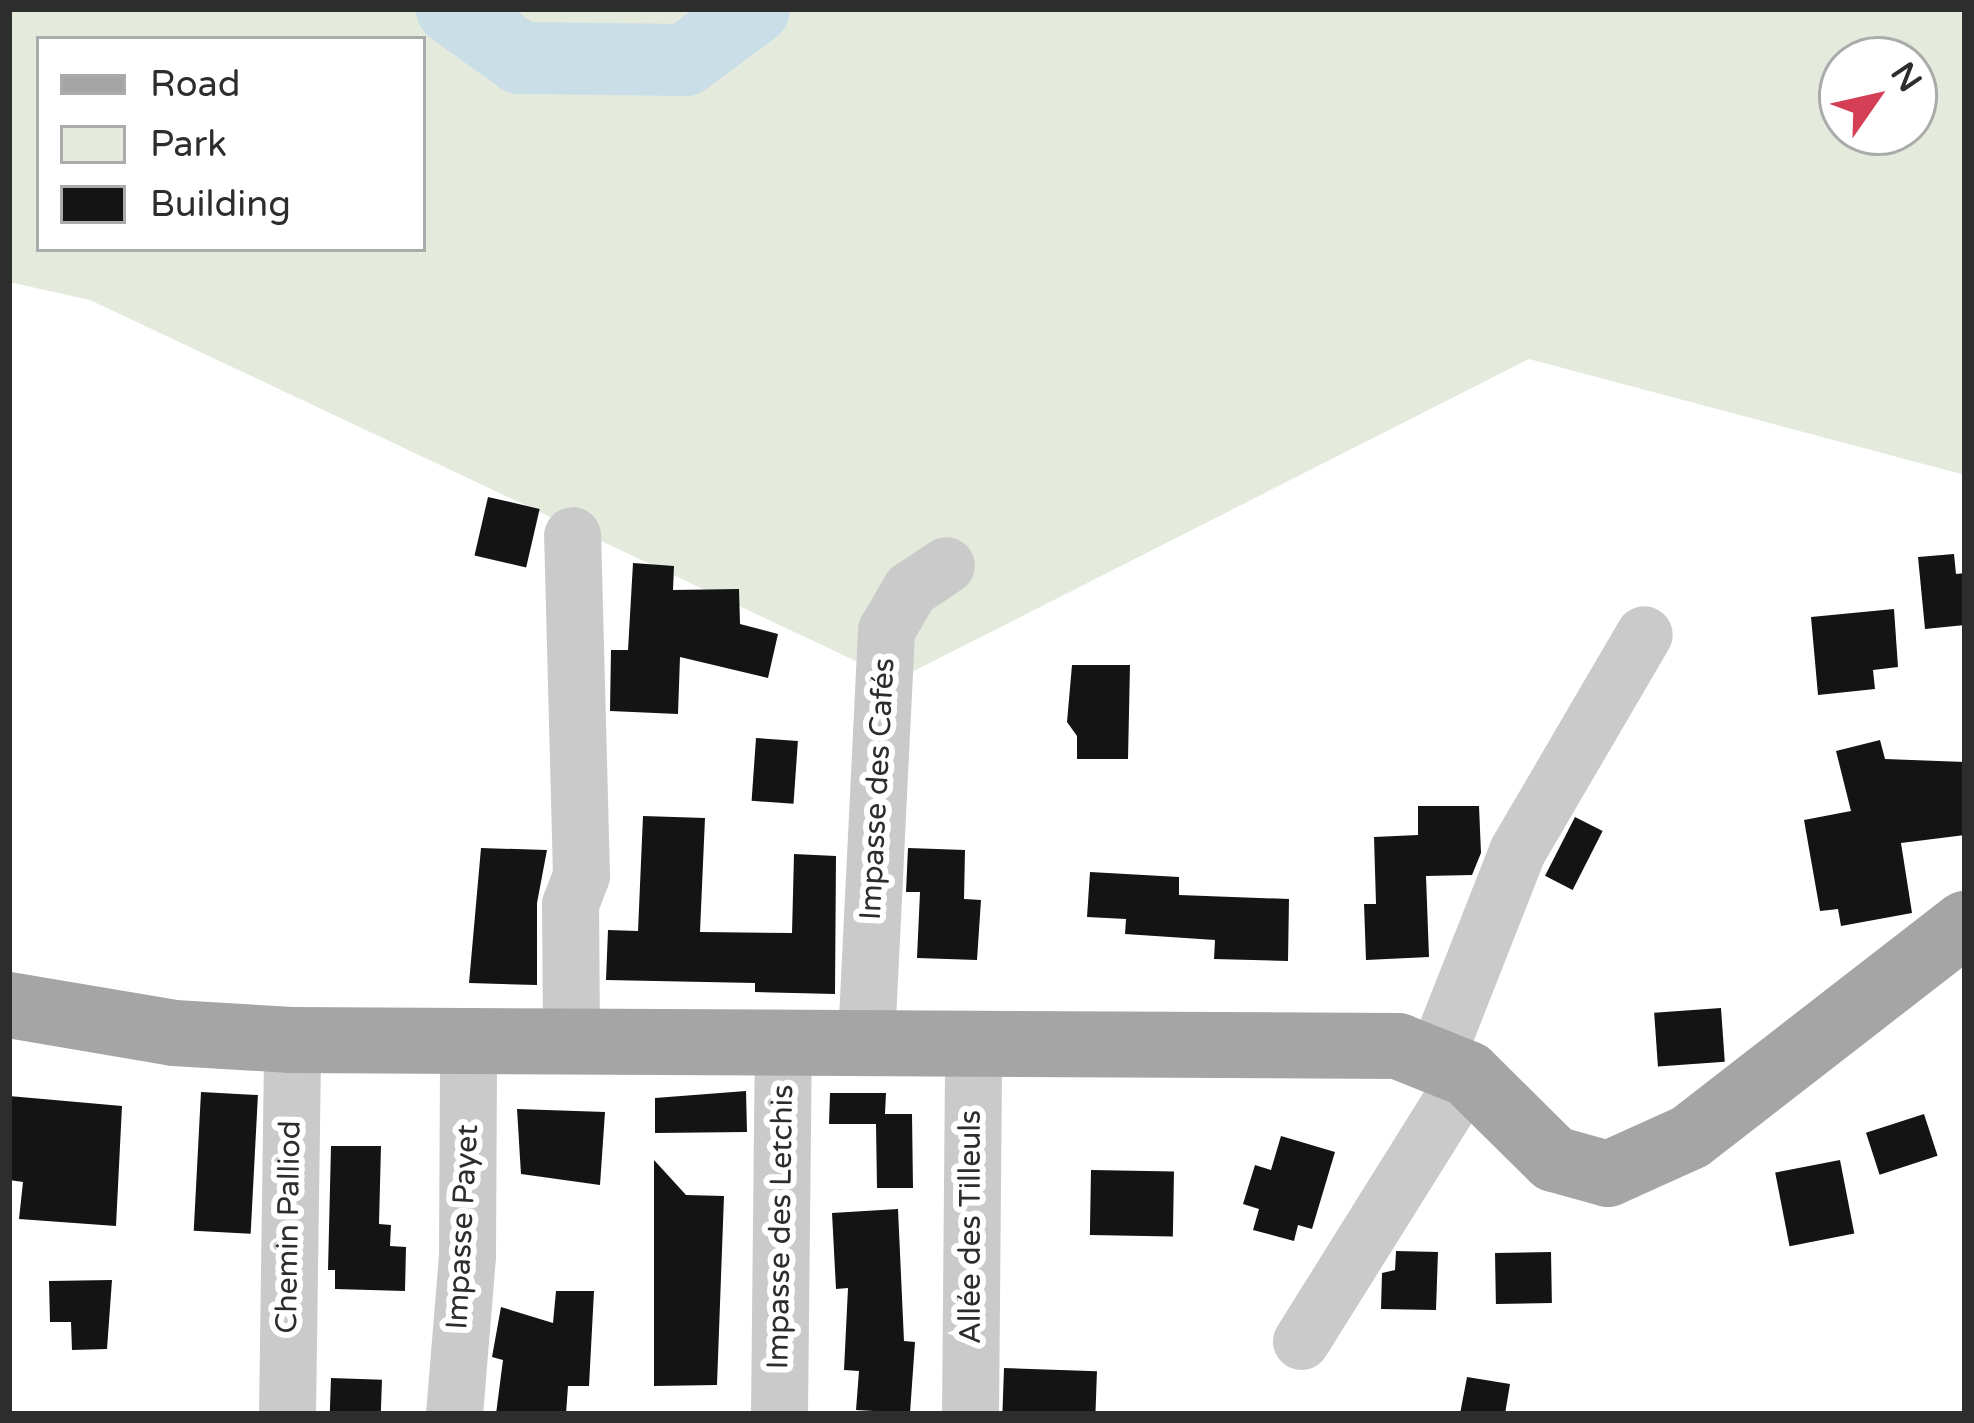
<!DOCTYPE html>
<html>
<head>
<meta charset="utf-8">
<style>
	body { margin:0 }
	#map { position:relative; width:1974px; height:1423px; overflow:hidden; background:#fff; font-family:"Varela Round",sans-serif }
	div>[style] { position:absolute }
	[style*='--x'] { left:calc(var(--x)*1px); top:calc(var(--y)*1px); width:calc(var(--w)*1px); rotate:calc(var(--a)*1deg) }
	.green>* { inset:0; background:#e4eadc }
	.river>* { height:72px; margin:-36px; padding:0 36px; transform-origin:36px; border-radius:36px; background:#cadee8 }
	.building>* { inset:0; background:#141414; transform-origin:0 0 }
	.minor>* { height:57px; margin:-28.5px; padding:0 28.5px; transform-origin:28.5px; border-radius:28.5px; background:#cacaca }
	.major>* { height:66px; margin:-33px; padding:0 33px; transform-origin:33px; border-radius:33px; background:#a5a5a5 }
	span { translate:-50% -50%; white-space:nowrap; text-align:center; line-height:1.15; -webkit-text-stroke:12px #fff; paint-order:stroke }
	.street-label { font-size:30px; color:#2d2d2d }
	.frame { position:absolute; inset:0; border:12px solid #2d2d2d; pointer-events:none }
	.legend { position:absolute; left:36px; top:36px; width:390px; height:216px; box-sizing:border-box; background:#fff; border:3px solid #ababab; margin:0; padding:15px 21px; list-style:none; font-size:36px; color:#2d2d2d }
	.legend li { display:flex; align-items:center; gap:24px; height:60px }
	.legend b { width:60px; border:3px solid #ababab }
	.north { position:absolute; left:1818px; top:36px; width:120px; height:120px; box-sizing:border-box; background:#fff; border:3px solid #ababab; border-radius:50%; rotate:56deg; font-size:33px; font-weight:700; line-height:48px; text-align:center; color:#2d2d2d }
	.north::after { content:''; display:block; margin:auto; width:42px; height:54px; background:#d53f56; clip-path:polygon(50% 0,100% 100%,50% 72%,0 100%) }
</style>
</head>
<body>
<div id="map">
	<div class="green">
		<div style="clip-path:polygon(evenodd,9px 9px,1965px 9px,1965px 475px,1529px 359px,896px 680px,90px 300px,9px 282px,9px 9px,39px 39px,423px 39px,423px 249px,39px 249px,39px 39px,9px 9px,1842px 60px,1914px 60px,1914px 132px,1842px 132px,1842px 60px)"></div>
	</div>
	<div class="river">
		<div style="--x:452;--y:9;--w:84;--a:35.8"></div>
		<div style="--x:520;--y:58;--w:165;--a:0.7"></div>
		<div style="--x:685;--y:60;--w:86;--a:-36.5"></div>
	</div>
	<div class="building">
		<div style="left:488px;top:497px;width:53px;height:60px;rotate:13deg"></div>
		<div style="clip-path:polygon(1954px 554px,1956px 574px,1965px 573px,1965px 625px,1925px 629px,1918px 557px)"></div>
		<div style="clip-path:polygon(633px 563px,674px 566px,673px 590px,739px 589px,740px 624px,778px 634px,768px 678px,680px 657px,678px 714px,610px 711px,611px 650px,628px 650px)"></div>
		<div style="clip-path:polygon(1894px 609px,1898px 667px,1873px 670px,1875px 689px,1818px 695px,1811px 617px)"></div>
		<div style="clip-path:polygon(1072px 665px,1130px 665px,1128px 759px,1077px 759px,1077px 736px,1067px 722px)"></div>
		<div style="left:756px;top:738px;width:42px;height:63px;rotate:4deg"></div>
		<div style="clip-path:polygon(1880px 740px,1885px 759px,1965px 762px,1965px 835px,1901px 843px,1912px 913px,1841px 926px,1838px 909px,1820px 911px,1804px 820px,1851px 811px,1836px 751px)"></div>
		<div style="clip-path:polygon(1418px 806px,1479px 806px,1481px 853px,1472px 875px,1426px 876px,1429px 957px,1366px 960px,1364px 904px,1376px 904px,1374px 837px,1418px 835px)"></div>
		<div style="clip-path:polygon(643px 816px,705px 818px,700px 932px,792px 933px,794px 854px,836px 856px,835px 994px,755px 992px,755px 983px,606px 980px,608px 930px,638px 931px)"></div>
		<div style="left:1575px;top:817px;width:31px;height:66px;rotate:27deg"></div>
		<div style="clip-path:polygon(481px 848px,547px 850px,537px 903px,537px 985px,469px 983px)"></div>
		<div style="clip-path:polygon(908px 848px,965px 850px,964px 899px,981px 900px,977px 960px,917px 958px,920px 892px,906px 892px)"></div>
		<div style="clip-path:polygon(1090px 872px,1179px 877px,1179px 895px,1289px 899px,1288px 961px,1214px 959px,1215px 940px,1125px 934px,1126px 919px,1087px 917px)"></div>
		<div style="left:1721px;top:1008px;width:54px;height:67px;rotate:86deg"></div>
		<div style="clip-path:polygon(746px 1091px,747px 1132px,655px 1133px,655px 1098px)"></div>
		<div style="left:201px;top:1092px;width:57px;height:139px;rotate:3deg"></div>
		<div style="clip-path:polygon(830px 1093px,886px 1093px,885px 1114px,912px 1114px,913px 1188px,877px 1188px,876px 1124px,829px 1124px)"></div>
		<div style="clip-path:polygon(9px 1096px,122px 1106px,116px 1226px,19px 1219px,23px 1182px,9px 1180px)"></div>
		<div style="clip-path:polygon(517px 1109px,605px 1112px,600px 1185px,521px 1174px)"></div>
		<div style="left:1924px;top:1114px;width:44px;height:61px;rotate:72deg"></div>
		<div style="clip-path:polygon(1281px 1136px,1335px 1152px,1312px 1229px,1298px 1225px,1294px 1241px,1253px 1230px,1259px 1209px,1243px 1204px,1255px 1165px,1271px 1170px)"></div>
		<div style="clip-path:polygon(331px 1146px,381px 1146px,379px 1224px,391px 1225px,390px 1246px,406px 1247px,405px 1291px,335px 1289px,335px 1270px,328px 1270px)"></div>
		<div style="clip-path:polygon(654px 1160px,686px 1195px,724px 1196px,717px 1385px,654px 1386px)"></div>
		<div style="left:1840px;top:1160px;width:75px;height:66px;rotate:79deg"></div>
		<div style="left:1091px;top:1170px;width:83px;height:65px;rotate:1deg"></div>
		<div style="clip-path:polygon(898px 1209px,904px 1341px,915px 1342px,910px 1413px,856px 1410px,859px 1371px,844px 1370px,848px 1288px,836px 1289px,832px 1213px)"></div>
		<div style="clip-path:polygon(1396px 1251px,1438px 1252px,1436px 1310px,1381px 1309px,1382px 1273px,1395px 1270px)"></div>
		<div style="left:1551px;top:1252px;width:51px;height:56px;rotate:89deg"></div>
		<div style="clip-path:polygon(112px 1280px,107px 1349px,72px 1350px,71px 1322px,50px 1322px,49px 1281px)"></div>
		<div style="clip-path:polygon(556px 1291px,594px 1291px,589px 1386px,568px 1386px,566px 1414px,496px 1414px,503px 1360px,492px 1357px,501px 1307px,553px 1323px)"></div>
		<div style="left:1004px;top:1368px;width:93px;height:46px;rotate:2deg"></div>
		<div style="clip-path:polygon(1467px 1377px,1510px 1384px,1505px 1414px,1460px 1414px)"></div>
		<div style="left:331px;top:1378px;width:51px;height:36px;rotate:2deg"></div>
	</div>
	<div class="minor">
		<div style="--x:571;--y:1040;--w:136;--a:-90.4"></div>
		<div style="--x:570;--y:904;--w:31;--a:-69"></div>
		<div style="--x:581;--y:875;--w:340;--a:-91.5"></div>
		<div style="--x:866;--y:1040;--w:410;--a:-87.2"></div>
		<div style="--x:886;--y:630;--w:48;--a:-59.7"></div>
		<div style="--x:910;--y:589;--w:43;--a:-33.7"></div>
		<div style="--x:1436;--y:1057;--w:221;--a:-68.5"></div>
		<div style="--x:1517;--y:851;--w:251;--a:-59.7"></div>
		<div style="--x:1301;--y:1341;--w:315;--a:-58"></div>
		<div style="--x:287;--y:1414;--w:374;--a:-89.2"></div>
		<div style="--x:454;--y:1414;--w:159;--a:-85.3"></div>
		<div style="--x:467;--y:1256;--w:216;--a:-89.7"></div>
		<div style="--x:779;--y:1414;--w:374;--a:-89.4"></div>
		<div style="--x:970;--y:1414;--w:374;--a:-89.5"></div>
	</div>
	<div class="major">
		<div style="--x:9;--y:1005;--w:167;--a:9.6"></div>
		<div style="--x:174;--y:1033;--w:118;--a:3.4"></div>
		<div style="--x:292;--y:1040;--w:1106;--a:0.31"></div>
		<div style="--x:1398;--y:1046;--w:75;--a:21.8"></div>
		<div style="--x:1468;--y:1074;--w:121;--a:44.7"></div>
		<div style="--x:1554;--y:1159;--w:56;--a:15.5"></div>
		<div style="--x:1608;--y:1174;--w:90;--a:-24.3"></div>
		<div style="--x:1690;--y:1137;--w:348;--a:-37.8"></div>
	</div>
	<div class="street-label">
		<span style="left:878px;top:789px;rotate:-87deg">Impasse des Cafés</span>
		<span style="left:289px;top:1227px;rotate:-89deg">Chemin Palliod</span>
		<span style="left:463px;top:1227px;rotate:-87deg">Impasse Payet</span>
		<span style="left:781px;top:1227px;rotate:-89deg">Impasse des Letchis</span>
		<span style="left:971px;top:1227px;rotate:-90deg">Allée des Tilleuls</span>
	</div>
	<div class="frame"></div>
	<ul class="legend">
	<li><b style="height:15px;background:#a5a5a5"></b>Road</li>
	<li><b style="height:33px;background:#e4eadc"></b>Park</li>
	<li><b style="height:33px;background:#141414"></b>Building</li>
	</ul>
	<div class="north">N</div>
</div>
</body>
</html>
